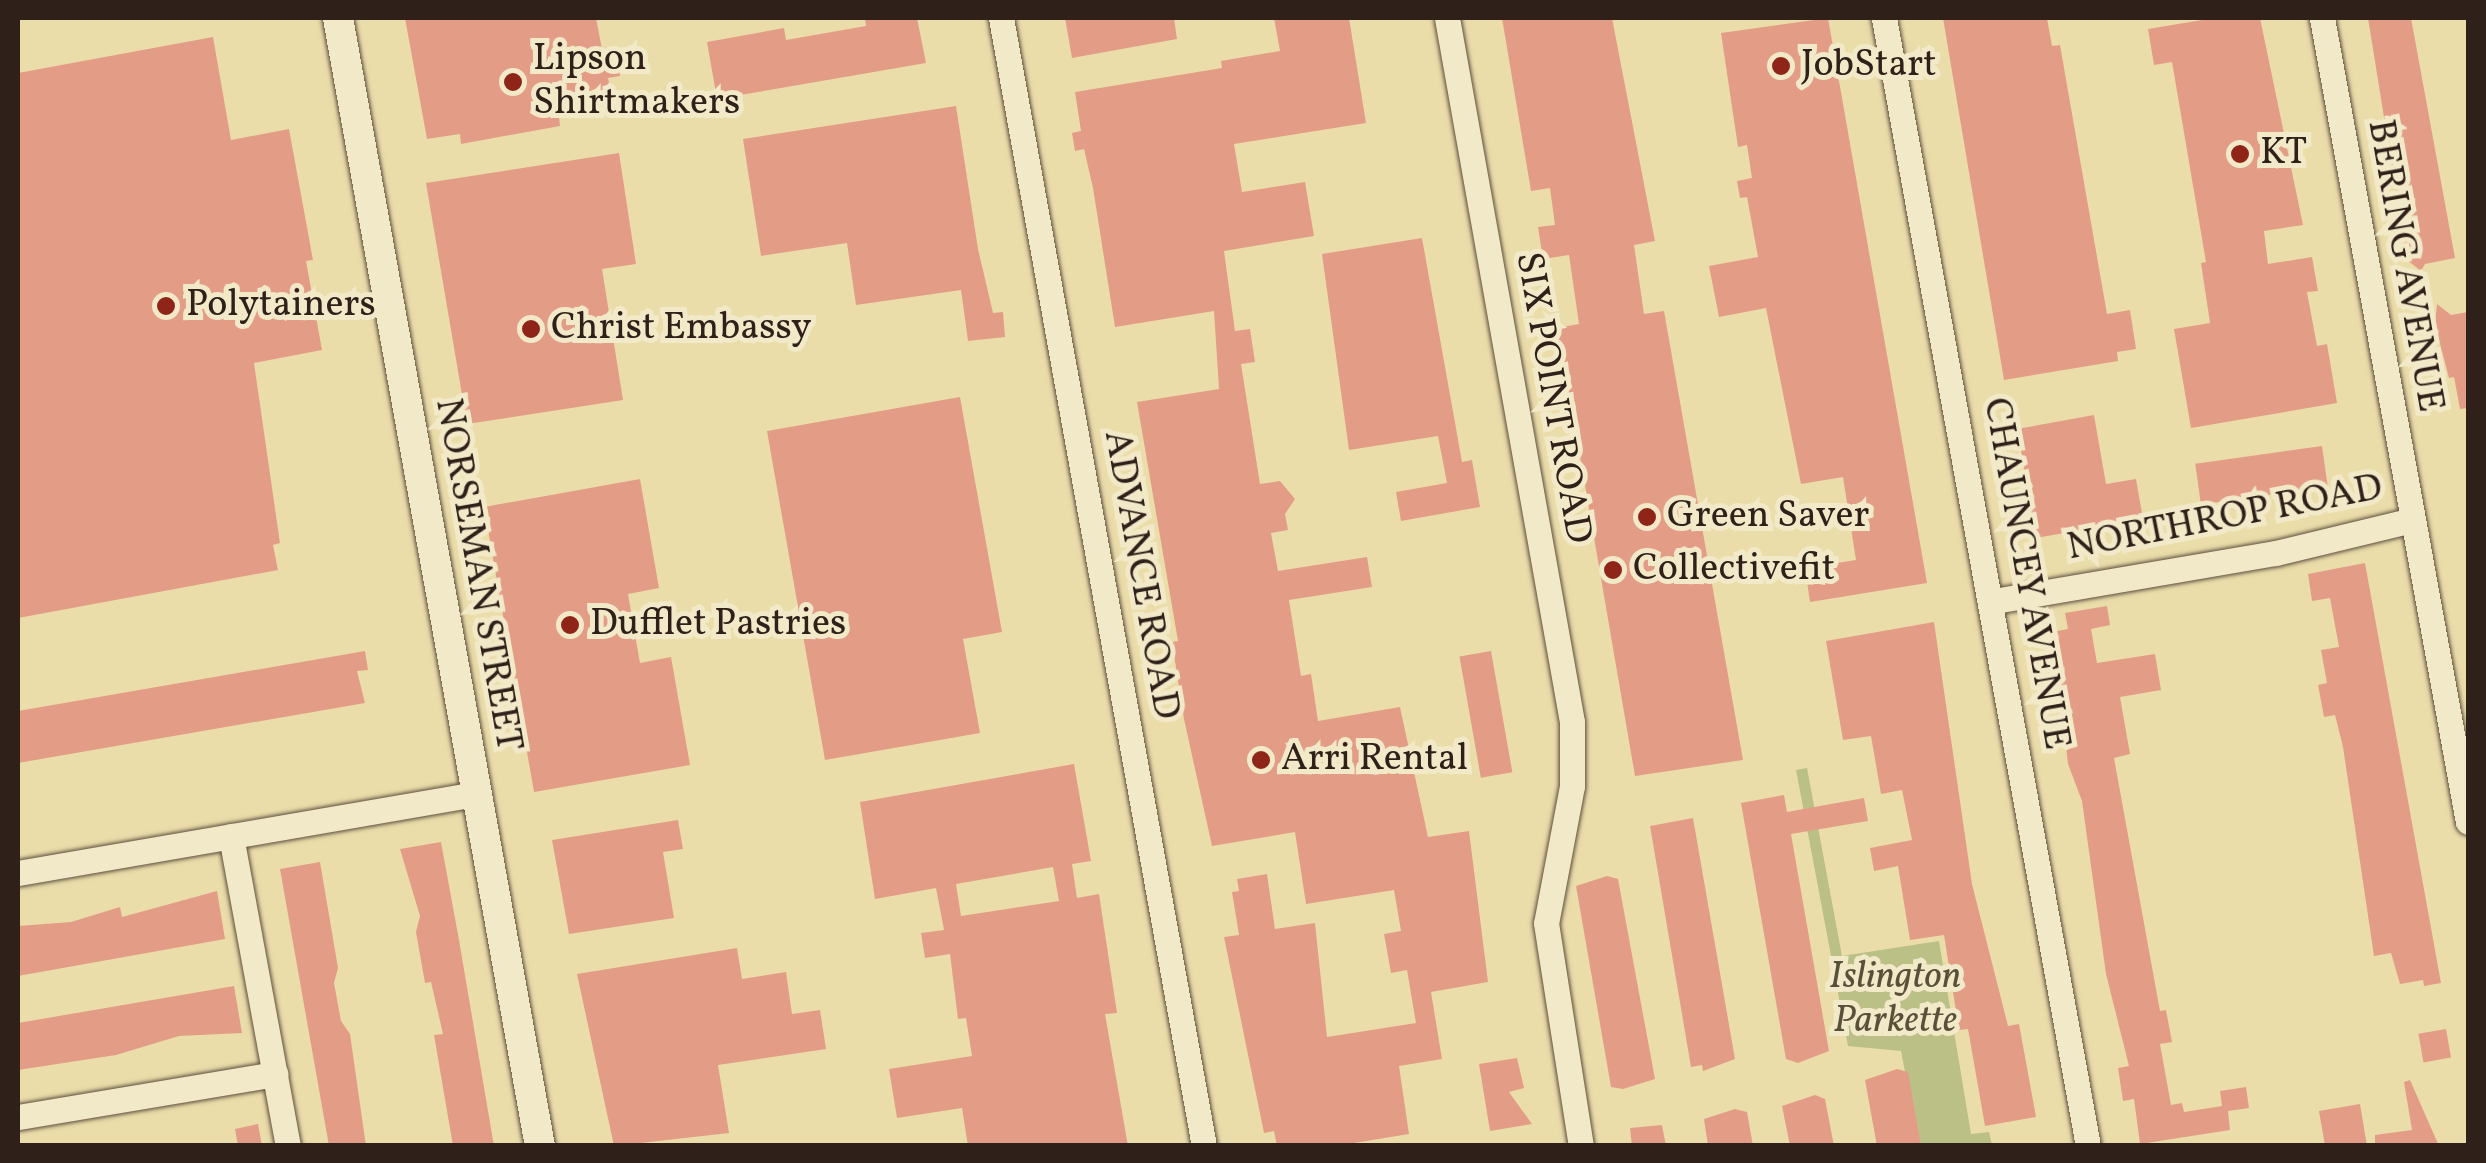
<!DOCTYPE html>
<html>
<head>
<meta charset="utf-8">
<style>
	body { margin:0 }
	#map { position:relative; width:2486px; height:1163px; overflow:hidden; background:#ebddaa; font-family:Vollkorn,serif }
	div>[style] { position:absolute }
	[style*='--x'] { left:calc(var(--x)*1px); top:calc(var(--y)*1px); width:calc(var(--w)*1px); rotate:calc(var(--a)*1deg) }
	.green>* { inset:0; background:#bbc086 }
	.building>* { inset:0; background:#e39d87; transform-origin:0 0 }
	.roads { filter:drop-shadow(0 0 2px #5e4f3e) drop-shadow(0 0 2px #5e4f3e) }
	.minor>* { height:25px; margin:-12.5px; padding:0 12.5px; transform-origin:12.5px; border-radius:12.5px; background:#f2e9c8 }
	.tertiary>* { height:30px; margin:-15px; padding:0 15px; transform-origin:15px; border-radius:15px; background:#f2e9c8 }
	.dots>* { width:28px; height:28px; translate:-50% -50%; box-sizing:border-box; border:5px solid #f2e9c8; border-radius:50% }
	span { translate:-50% -50%; white-space:nowrap; text-align:center; line-height:1.15; -webkit-text-stroke:10px #f2e9c8; paint-order:stroke }
	.poi-label { font-size:38px; color:#2f201a }
	.left { translate:0 -50%; text-align:left }
	.street-label { font-size:38px; color:#2f201a }
	.park-label { font-size:38px; color:#59503a; font-style:italic }
	.frame { position:absolute; inset:0; border:20px solid #2f201a; pointer-events:none }
</style>
</head>
<body>
<div id="map">
	<div class="green">
		<div style="clip-path:polygon(1807px 768px,1842px 956px,1939px 941px,1971px 1134px,1989px 1132px,1992px 1145px,1919px 1145px,1901px 1051px,1848px 1046px,1796px 770px)"></div>
	</div>
	<div class="building">
		<div style="clip-path:polygon(405px 18px,596px 18px,604px 59px,617px 57px,620px 76px,608px 78px,614px 106px,559px 116px,560px 126px,461px 144px,460px 134px,427px 139px)"></div>
		<div style="clip-path:polygon(865px 18px,917px 18px,926px 63px,717px 99px,707px 42px,784px 28px,786px 40px,866px 26px)"></div>
		<div style="clip-path:polygon(1065px 18px,1174px 18px,1177px 39px,1072px 58px)"></div>
		<div style="clip-path:polygon(1274px 18px,1349px 18px,1366px 123px,1234px 144px,1242px 192px,1305px 182px,1314px 236px,1224px 251px,1235px 331px,1250px 329px,1255px 362px,1241px 364px,1260px 484px,1280px 481px,1295px 499px,1285px 514px,1288px 530px,1271px 533px,1278px 571px,1367px 557px,1372px 587px,1289px 600px,1301px 676px,1311px 674px,1318px 721px,1400px 707px,1428px 837px,1469px 831px,1488px 982px,1431px 992px,1442px 1059px,1399px 1066px,1409px 1134px,1336px 1146px,1277px 1146px,1274px 1131px,1264px 1133px,1224px 937px,1239px 935px,1232px 892px,1239px 891px,1237px 879px,1267px 874px,1275px 929px,1315px 923px,1327px 1037px,1416px 1023px,1407px 970px,1391px 973px,1384px 934px,1401px 931px,1394px 890px,1306px 904px,1295px 832px,1212px 846px,1184px 719px,1172px 642px,1178px 641px,1137px 402px,1219px 389px,1214px 311px,1115px 327px,1093px 188px,1084px 149px,1075px 151px,1072px 133px,1081px 131px,1075px 92px,1222px 68px,1221px 61px,1280px 51px)"></div>
		<div style="clip-path:polygon(1502px 18px,1612px 18px,1655px 241px,1634px 245px,1644px 314px,1664px 311px,1743px 760px,1635px 776px,1565px 369px,1559px 368px,1555px 341px,1557px 328px,1579px 324px,1569px 255px,1543px 259px,1538px 227px,1555px 225px,1550px 188px,1531px 191px)"></div>
		<div style="clip-path:polygon(1828px 18px,1927px 583px,1810px 602px,1805px 568px,1856px 560px,1843px 477px,1801px 484px,1766px 308px,1719px 317px,1709px 266px,1758px 257px,1747px 197px,1740px 198px,1737px 181px,1752px 178px,1747px 145px,1738px 147px,1721px 33px)"></div>
		<div style="clip-path:polygon(1943px 18px,2047px 18px,2052px 46px,2060px 45px,2107px 314px,2130px 310px,2136px 349px,2117px 352px,2118px 361px,2004px 380px)"></div>
		<div style="clip-path:polygon(2214px 18px,2260px 18px,2303px 225px,2264px 231px,2268px 264px,2312px 257px,2318px 291px,2307px 292px,2317px 346px,2327px 344px,2337px 403px,2191px 428px,2174px 329px,2210px 323px,2201px 263px,2206px 262px,2172px 62px,2154px 65px,2148px 29px)"></div>
		<div style="clip-path:polygon(2368px 18px,2411px 18px,2455px 258px,2425px 264px,2421px 271px,2407px 260px)"></div>
		<div style="clip-path:polygon(213px 37px,231px 140px,289px 129px,313px 260px,306px 261px,322px 350px,254px 363px,280px 543px,273px 545px,278px 570px,18px 618px,18px 73px)"></div>
		<div style="clip-path:polygon(956px 106px,978px 249px,993px 313px,1003px 312px,1005px 337px,968px 341px,961px 290px,856px 305px,847px 243px,761px 256px,743px 139px)"></div>
		<div style="clip-path:polygon(619px 153px,636px 264px,602px 269px,623px 400px,467px 424px,426px 183px)"></div>
		<div style="clip-path:polygon(1422px 238px,1462px 462px,1472px 460px,1480px 507px,1401px 521px,1396px 492px,1447px 483px,1438px 436px,1349px 450px,1322px 254px)"></div>
		<div style="clip-path:polygon(2437px 304px,2451px 315px,2468px 312px,2468px 408px,2460px 409px,2454px 377px,2449px 378px,2435px 325px)"></div>
		<div style="clip-path:polygon(960px 397px,1002px 632px,963px 639px,980px 733px,825px 760px,767px 431px)"></div>
		<div style="clip-path:polygon(2094px 415px,2106px 484px,2136px 479px,2143px 519px,2036px 538px,2017px 429px)"></div>
		<div style="left:2322px;top:446px;width:41px;height:128px;rotate:82deg"></div>
		<div style="clip-path:polygon(640px 479px,659px 588px,628px 594px,640px 663px,671px 657px,690px 765px,534px 792px,484px 507px)"></div>
		<div style="clip-path:polygon(2365px 563px,2441px 983px,2424px 986px,2423px 980px,2400px 984px,2391px 953px,2374px 956px,2343px 747px,2335px 715px,2324px 717px,2318px 685px,2327px 683px,2321px 650px,2339px 647px,2330px 598px,2312px 601px,2308px 574px)"></div>
		<div style="clip-path:polygon(2107px 606px,2110px 625px,2091px 629px,2097px 663px,2155px 654px,2161px 690px,2120px 697px,2130px 754px,2114px 758px,2160px 1011px,2166px 1010px,2172px 1042px,2160px 1044px,2171px 1105px,2182px 1103px,2184px 1112px,2222px 1106px,2220px 1091px,2246px 1087px,2249px 1108px,2228px 1111px,2230px 1130px,2140px 1144px,2134px 1099px,2123px 1101px,2118px 1068px,2129px 1066px,2106px 974px,2082px 801px,2068px 764px,2052px 632px,2068px 629px,2065px 613px)"></div>
		<div style="clip-path:polygon(1934px 622px,1972px 884px,2008px 1026px,2019px 1024px,2036px 1117px,1985px 1126px,1968px 1029px,1959px 1030px,1944px 935px,1910px 940px,1898px 866px,1874px 871px,1870px 848px,1912px 840px,1902px 790px,1881px 794px,1871px 736px,1843px 740px,1826px 641px)"></div>
		<div style="clip-path:polygon(365px 651px,368px 670px,357px 671px,365px 703px,18px 763px,18px 711px)"></div>
		<div style="left:1491px;top:651px;width:123px;height:32px;rotate:80deg"></div>
		<div style="clip-path:polygon(evenodd,1074px 764px,1091px 861px,1072px 864px,1077px 898px,1099px 894px,1117px 1013px,1105px 1014px,1128px 1146px,968px 1146px,962px 1108px,897px 1118px,889px 1069px,972px 1056px,966px 1018px,958px 1019px,950px 954px,925px 958px,921px 933px,944px 930px,936px 888px,875px 899px,860px 802px,1074px 764px,1053px 867px,1059px 901px,961px 916px,956px 884px,1053px 867px)"></div>
		<div style="clip-path:polygon(1784px 795px,1787px 812px,1864px 798px,1868px 821px,1791px 834px,1829px 1051px,1798px 1063px,1786px 1059px,1741px 803px)"></div>
		<div style="clip-path:polygon(1693px 818px,1735px 1059px,1703px 1071px,1702px 1065px,1691px 1067px,1650px 826px)"></div>
		<div style="clip-path:polygon(678px 820px,683px 849px,663px 852px,674px 918px,569px 934px,552px 840px)"></div>
		<div style="clip-path:polygon(441px 842px,459px 940px,494px 1146px,453px 1146px,434px 1035px,443px 1034px,431px 982px,425px 983px,416px 932px,420px 916px,400px 849px)"></div>
		<div style="clip-path:polygon(320px 862px,338px 968px,334px 983px,341px 1021px,350px 1034px,366px 1146px,329px 1146px,280px 869px)"></div>
		<div style="clip-path:polygon(1607px 876px,1618px 879px,1655px 1079px,1623px 1089px,1611px 1087px,1576px 886px)"></div>
		<div style="clip-path:polygon(217px 891px,225px 939px,18px 976px,18px 926px,71px 922px,120px 907px,122px 917px)"></div>
		<div style="clip-path:polygon(737px 948px,742px 979px,786px 972px,792px 1014px,820px 1010px,826px 1049px,718px 1065px,729px 1133px,614px 1146px,577px 974px)"></div>
		<div style="clip-path:polygon(234px 986px,242px 1033px,179px 1036px,116px 1055px,18px 1070px,18px 1023px)"></div>
		<div style="left:2446px;top:1029px;width:29px;height:28px;rotate:80deg"></div>
		<div style="clip-path:polygon(1517px 1058px,1524px 1088px,1509px 1092px,1532px 1124px,1490px 1131px,1479px 1064px)"></div>
		<div style="clip-path:polygon(1897px 1069px,1908px 1072px,1921px 1146px,1877px 1146px,1865px 1080px)"></div>
		<div style="clip-path:polygon(2410px 1080px,2439px 1146px,2375px 1146px,2375px 1135px,2412px 1130px,2404px 1082px)"></div>
		<div style="clip-path:polygon(1815px 1095px,1825px 1099px,1834px 1146px,1790px 1146px,1782px 1106px)"></div>
		<div style="clip-path:polygon(2360px 1104px,2367px 1146px,2325px 1146px,2319px 1111px)"></div>
		<div style="clip-path:polygon(1735px 1109px,1747px 1112px,1753px 1146px,1708px 1146px,1704px 1119px)"></div>
		<div style="clip-path:polygon(258px 1124px,262px 1146px,238px 1146px,235px 1129px)"></div>
		<div style="clip-path:polygon(1662px 1125px,1666px 1146px,1632px 1146px,1630px 1128px)"></div>
	</div>
	<div class="roads">
		<div class="minor">
			<div style="--x:1001;--y:18;--w:1146;--a:79.8"></div>
			<div style="--x:1447;--y:18;--w:715;--a:79.93"></div>
			<div style="--x:1572;--y:722;--w:64;--a:90"></div>
			<div style="--x:1572;--y:786;--w:139;--a:100.7"></div>
			<div style="--x:1546;--y:923;--w:226;--a:81.1"></div>
			<div style="--x:1884;--y:18;--w:1146;--a:79.75"></div>
			<div style="--x:2322;--y:18;--w:817;--a:79.71"></div>
			<div style="--x:1994;--y:601;--w:286;--a:-9.7"></div>
			<div style="--x:2276;--y:553;--w:140;--a:-13.6"></div>
			<div style="--x:231;--y:836;--w:315;--a:79.6"></div>
			<div style="--x:18;--y:873;--w:465;--a:-9.8"></div>
			<div style="--x:18;--y:1117;--w:261;--a:-9.5"></div>
		</div>
		<div class="tertiary">
			<div style="--x:338;--y:18;--w:1146;--a:79.85"></div>
		</div>
	</div>
	<div class="dots">
		<div style="left:1781px;top:66px;background:#8f2418"></div>
		<div style="left:513px;top:82px;background:#8f2418"></div>
		<div style="left:2240px;top:154px;background:#8f2418"></div>
		<div style="left:166px;top:306px;background:#8f2418"></div>
		<div style="left:531px;top:329px;background:#8f2418"></div>
		<div style="left:1647px;top:517px;background:#8f2418"></div>
		<div style="left:1613px;top:570px;background:#8f2418"></div>
		<div style="left:570px;top:625px;background:#8f2418"></div>
		<div style="left:1261px;top:760px;background:#8f2418"></div>
	</div>
	<div class="poi-label">
		<span class="left" style="left:533px;top:82px">Lipson<br>Shirtmakers</span>
		<span class="left" style="left:1801px;top:66px">JobStart</span>
		<span class="left" style="left:2260px;top:154px">KT</span>
		<span class="left" style="left:186px;top:306px">Polytainers</span>
		<span class="left" style="left:551px;top:329px">Christ Embassy</span>
		<span class="left" style="left:1667px;top:517px">Green Saver</span>
		<span class="left" style="left:1633px;top:570px">Collectivefit</span>
		<span class="left" style="left:590px;top:625px">Dufflet Pastries</span>
		<span class="left" style="left:1281px;top:760px">Arri Rental</span>
	</div>
	<div class="street-label">
		<span style="left:2404px;top:266px;rotate:80deg">BERING AVENUE</span>
		<span style="left:1552px;top:398px;rotate:80deg">SIX POINT ROAD</span>
		<span style="left:2225px;top:519px;rotate:-11deg">NORTHROP ROAD</span>
		<span style="left:2025px;top:574px;rotate:80deg">CHAUNCEY AVENUE</span>
		<span style="left:477px;top:575px;rotate:80deg">NORSEMAN STREET</span>
		<span style="left:1140px;top:575px;rotate:80deg">ADVANCE ROAD</span>
	</div>
	<div class="park-label">
		<span style="left:1895px;top:1000px">Islington<br>Parkette</span>
	</div>
	<div class="frame"></div>
</div>
</body>
</html>
